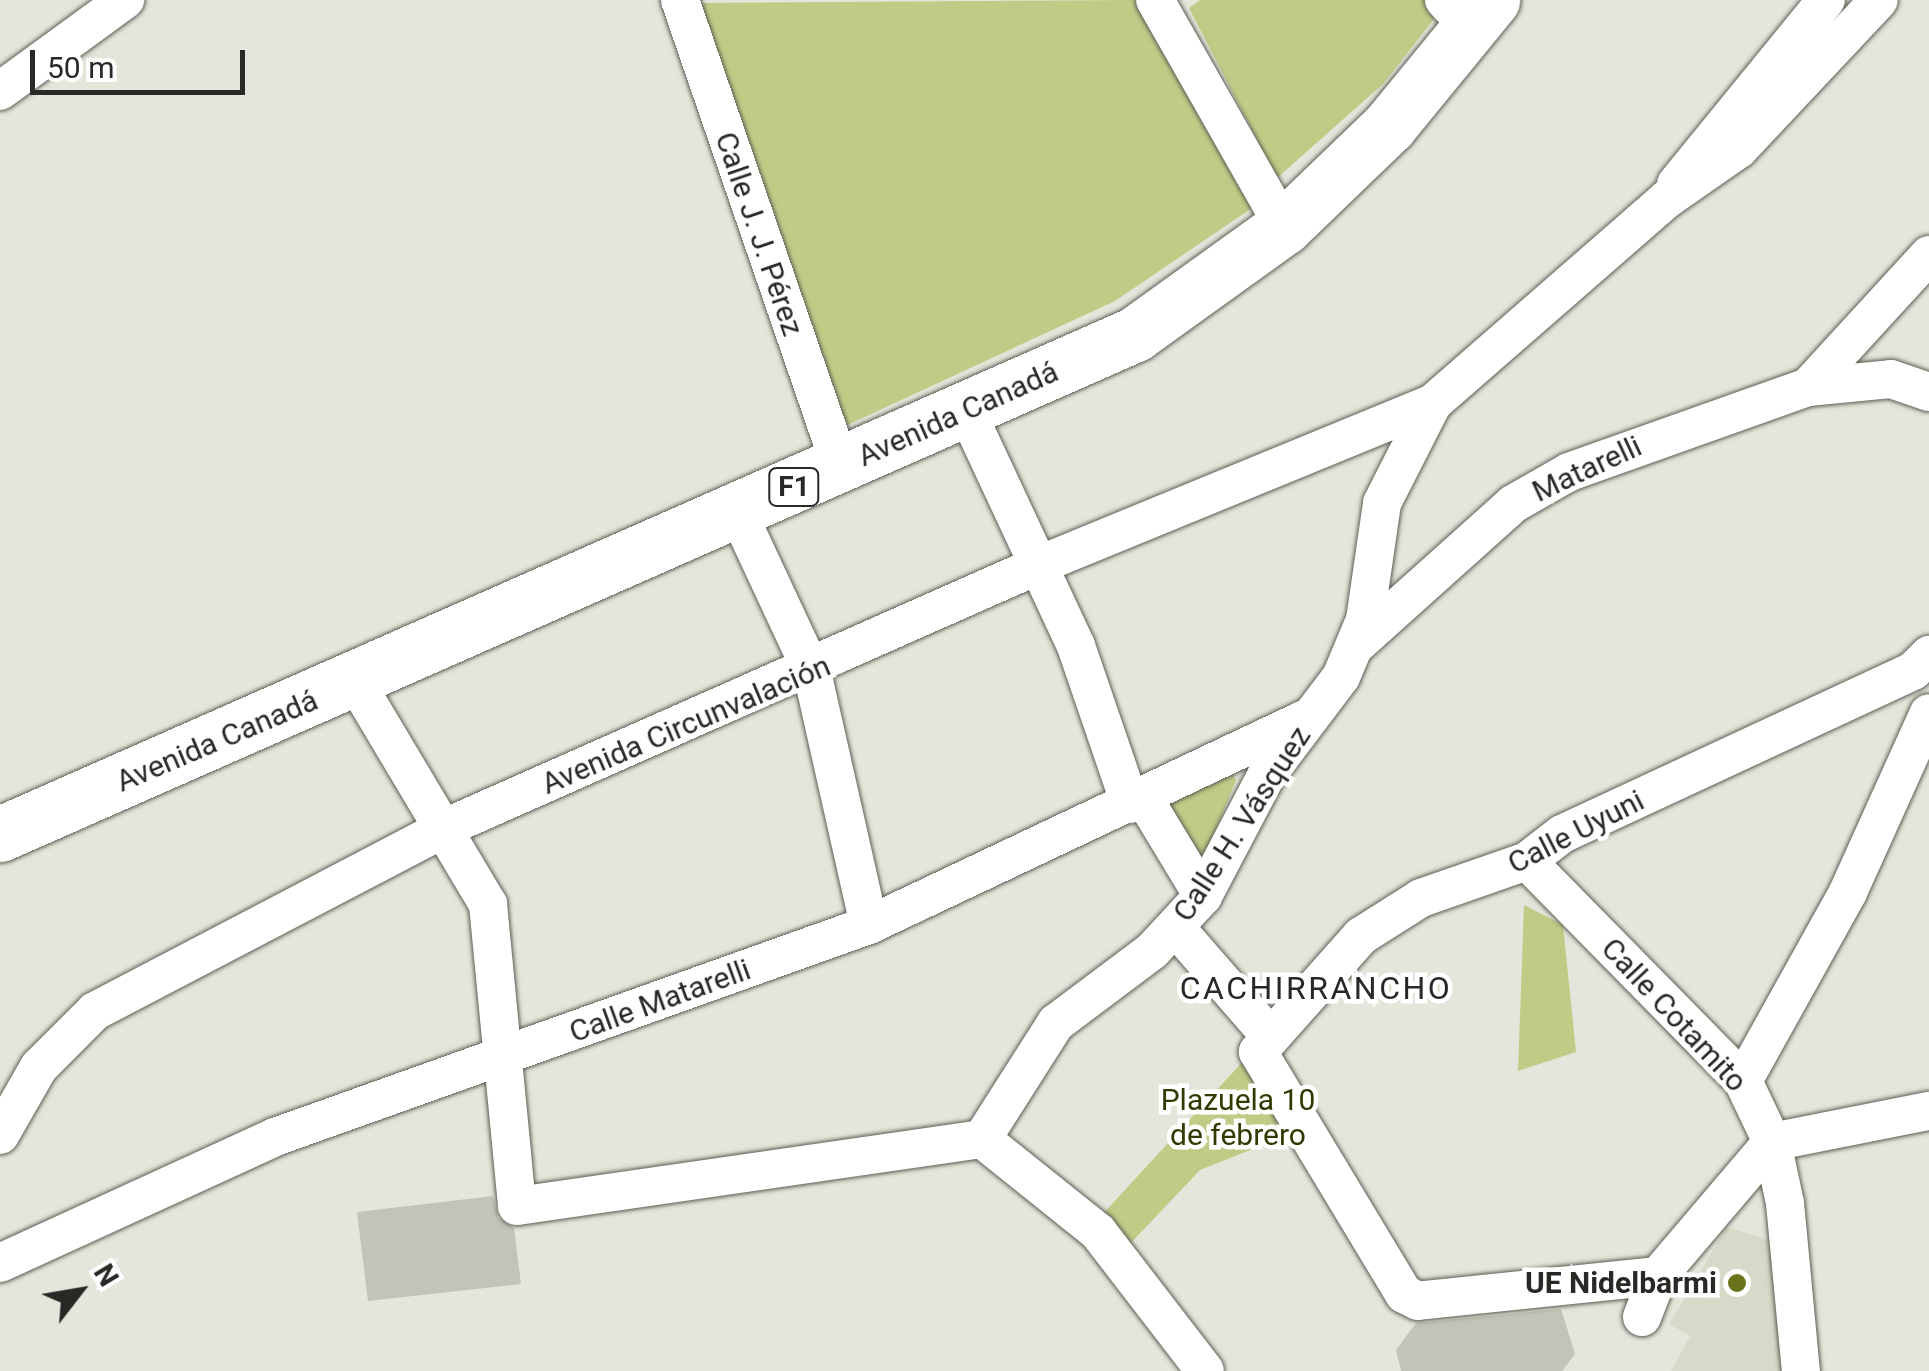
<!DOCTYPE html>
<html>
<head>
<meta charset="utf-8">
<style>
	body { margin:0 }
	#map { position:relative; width:1929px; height:1371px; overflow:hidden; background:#e4e6db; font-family:Roboto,sans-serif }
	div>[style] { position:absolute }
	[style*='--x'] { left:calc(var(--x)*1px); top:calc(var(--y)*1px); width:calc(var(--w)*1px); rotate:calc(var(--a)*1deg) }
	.built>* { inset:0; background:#d7dac8 }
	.green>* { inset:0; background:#c2cb86 }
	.building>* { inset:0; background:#c2c4b9 }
	.roads { filter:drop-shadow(0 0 2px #5c5e54) drop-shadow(0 0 2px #5c5e54) }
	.minor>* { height:38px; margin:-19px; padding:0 19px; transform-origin:19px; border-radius:19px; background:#fff }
	.highway>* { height:55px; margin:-27.5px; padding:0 27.5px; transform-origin:27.5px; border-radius:27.5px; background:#fff }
	.dots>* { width:28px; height:28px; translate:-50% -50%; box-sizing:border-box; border:5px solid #fff; border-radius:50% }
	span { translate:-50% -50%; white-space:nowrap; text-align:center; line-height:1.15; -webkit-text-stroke:9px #fff; paint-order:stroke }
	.shield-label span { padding:2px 8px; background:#fff; border:2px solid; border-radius:8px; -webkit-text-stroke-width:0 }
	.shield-label { font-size:28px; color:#282925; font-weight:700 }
	.street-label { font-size:30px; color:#282925 }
	.park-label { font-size:30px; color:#343900 }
	.poi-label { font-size:30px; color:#282925; font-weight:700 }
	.right { translate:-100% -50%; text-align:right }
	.neighbourhood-label { font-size:32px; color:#282925; letter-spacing:2.5px }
	.north { position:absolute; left:30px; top:1241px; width:100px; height:100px; -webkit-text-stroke:8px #fff; paint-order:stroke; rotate:59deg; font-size:28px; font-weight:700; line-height:40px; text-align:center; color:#282925 }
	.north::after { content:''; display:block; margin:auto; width:35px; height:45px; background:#282925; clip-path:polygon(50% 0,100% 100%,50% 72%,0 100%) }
	.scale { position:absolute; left:30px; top:50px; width:215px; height:45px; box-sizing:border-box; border:5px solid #282925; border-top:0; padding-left:12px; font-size:30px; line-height:35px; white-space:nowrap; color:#282925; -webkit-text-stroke:8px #fff; paint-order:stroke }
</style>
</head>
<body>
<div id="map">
	<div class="built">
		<div style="clip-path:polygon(1727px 1227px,1776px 1242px,1791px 1371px,1671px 1371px,1690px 1336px,1669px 1324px)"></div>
	</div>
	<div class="green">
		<div style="clip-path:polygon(1136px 0,1255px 206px,1115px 301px,843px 427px,700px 3px)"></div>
		<div style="clip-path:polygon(1200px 0,1427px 0,1434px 19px,1383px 84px,1277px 178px,1189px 8px)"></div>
		<div style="clip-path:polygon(1231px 771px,1236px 780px,1207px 852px,1195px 857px,1162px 807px)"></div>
		<div style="clip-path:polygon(1524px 905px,1563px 925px,1576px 1052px,1518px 1071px)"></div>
		<div style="clip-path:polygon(1247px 1057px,1290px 1134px,1200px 1170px,1129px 1245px,1101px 1216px)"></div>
	</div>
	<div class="building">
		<div style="clip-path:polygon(493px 1196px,498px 1218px,514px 1228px,521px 1284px,368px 1301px,357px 1212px)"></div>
		<div style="clip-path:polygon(1561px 1309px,1575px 1354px,1562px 1371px,1401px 1371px,1396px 1350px,1416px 1323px)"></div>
	</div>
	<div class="roads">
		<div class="minor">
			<div style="--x:680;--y:0;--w:495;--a:71"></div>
			<div style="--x:1155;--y:0;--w:261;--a:60.4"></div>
			<div style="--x:1444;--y:0;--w:42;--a:46.9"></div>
			<div style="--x:0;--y:91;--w:155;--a:-36.1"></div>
			<div style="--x:1676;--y:184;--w:237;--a:-50.8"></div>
			<div style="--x:1808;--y:387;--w:179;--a:-47.5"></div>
			<div style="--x:966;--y:410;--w:260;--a:65"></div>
			<div style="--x:1076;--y:646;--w:167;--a:71.1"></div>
			<div style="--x:737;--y:511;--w:178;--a:65"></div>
			<div style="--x:812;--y:672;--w:259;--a:77.3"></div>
			<div style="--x:1356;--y:645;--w:211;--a:-41.9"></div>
			<div style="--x:1513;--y:504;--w:64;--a:-29.7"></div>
			<div style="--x:1569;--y:472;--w:254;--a:-19.6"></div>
			<div style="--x:1808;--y:387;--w:83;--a:-5.5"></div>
			<div style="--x:1891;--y:379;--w:40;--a:18.9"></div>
			<div style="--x:355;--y:681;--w:260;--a:59.2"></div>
			<div style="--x:488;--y:904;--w:303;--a:84.5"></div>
			<div style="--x:517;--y:1206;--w:470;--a:-8.2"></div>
			<div style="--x:982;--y:1139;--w:138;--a:-57.5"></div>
			<div style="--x:1056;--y:1023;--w:120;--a:-36.9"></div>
			<div style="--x:1152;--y:951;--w:75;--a:-47.2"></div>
			<div style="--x:1203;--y:896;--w:136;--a:-62.3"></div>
			<div style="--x:1266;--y:776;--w:124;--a:-52.9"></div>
			<div style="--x:1341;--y:677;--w:62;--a:-67.2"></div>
			<div style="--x:1365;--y:620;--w:118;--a:-81.7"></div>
			<div style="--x:1382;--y:503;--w:112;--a:-63"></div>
			<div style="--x:1433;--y:403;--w:310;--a:-41.1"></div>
			<div style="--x:1667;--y:199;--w:88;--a:-34.8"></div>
			<div style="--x:1739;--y:149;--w:204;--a:-46.8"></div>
			<div style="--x:1143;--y:797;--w:116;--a:58.8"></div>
			<div style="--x:1527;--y:861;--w:308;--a:45.5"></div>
			<div style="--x:1743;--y:1081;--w:68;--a:64.6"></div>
			<div style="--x:1772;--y:1142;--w:62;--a:78"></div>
			<div style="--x:1785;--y:1203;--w:169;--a:84.6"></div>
			<div style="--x:1176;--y:928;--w:140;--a:49"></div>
			<div style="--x:1743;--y:1081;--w:216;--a:-60.9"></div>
			<div style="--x:1848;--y:892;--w:196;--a:-65.7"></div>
			<div style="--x:0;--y:1135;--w:78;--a:-60.2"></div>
			<div style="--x:39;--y:1067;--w:79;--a:-45"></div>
			<div style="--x:95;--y:1011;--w:399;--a:-27.6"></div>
			<div style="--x:449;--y:826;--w:647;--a:-23.87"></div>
			<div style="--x:1041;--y:564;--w:424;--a:-22.3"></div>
			<div style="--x:982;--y:1139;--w:149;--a:38.7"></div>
			<div style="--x:1098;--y:1232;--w:175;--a:52.4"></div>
			<div style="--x:0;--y:1263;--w:302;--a:-24.6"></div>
			<div style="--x:275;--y:1137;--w:631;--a:-19.64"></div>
			<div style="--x:869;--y:925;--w:480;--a:-25.3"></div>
			<div style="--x:1658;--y:1276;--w:241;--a:174.1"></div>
			<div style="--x:1418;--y:1301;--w:16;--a:-153"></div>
			<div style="--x:1404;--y:1294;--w:283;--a:-121.1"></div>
			<div style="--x:1258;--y:1052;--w:155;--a:-48.4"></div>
			<div style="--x:1361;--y:936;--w:71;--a:-32.3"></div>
			<div style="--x:1421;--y:898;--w:112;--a:-19.2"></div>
			<div style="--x:1527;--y:861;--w:44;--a:-37.6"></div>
			<div style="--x:1562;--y:834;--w:387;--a:-24.9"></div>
			<div style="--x:1913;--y:671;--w:23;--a:-45"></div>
			<div style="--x:1642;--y:1317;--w:44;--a:-68.7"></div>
			<div style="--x:1658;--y:1276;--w:176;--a:-49.6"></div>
			<div style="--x:1772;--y:1142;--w:160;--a:-11.2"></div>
		</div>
		<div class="highway">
			<div style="--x:0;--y:834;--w:1240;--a:-23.77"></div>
			<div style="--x:1135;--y:334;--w:183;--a:-35.7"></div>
			<div style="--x:1284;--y:227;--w:146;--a:-43.9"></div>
			<div style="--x:1389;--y:126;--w:163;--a:-50.7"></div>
		</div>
	</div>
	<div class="dots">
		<div style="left:1737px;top:1283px;background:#6b731b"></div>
	</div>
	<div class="shield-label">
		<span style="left:794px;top:487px">F1</span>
	</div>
	<div class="street-label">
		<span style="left:759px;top:234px;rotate:71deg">Calle J. J. Pérez</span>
		<span style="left:958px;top:414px;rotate:-24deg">Avenida Canadá</span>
		<span style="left:1587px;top:469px;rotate:-25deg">Matarelli</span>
		<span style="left:686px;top:725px;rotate:-23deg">Avenida Circunvalación</span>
		<span style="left:217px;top:741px;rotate:-23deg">Avenida Canadá</span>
		<span style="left:1242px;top:824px;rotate:-57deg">Calle H. Vásquez</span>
		<span style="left:1576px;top:832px;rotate:-27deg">Calle Uyuni</span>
		<span style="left:660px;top:1001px;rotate:-20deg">Calle Matarelli</span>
		<span style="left:1674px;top:1015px;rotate:47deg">Calle Cotamito</span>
	</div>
	<div class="park-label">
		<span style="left:1238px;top:1117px">Plazuela 10<br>de febrero</span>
	</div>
	<div class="poi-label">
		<span class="right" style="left:1717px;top:1283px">UE Nidelbarmi</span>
	</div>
	<div class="neighbourhood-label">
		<span style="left:1316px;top:988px">CACHIRRANCHO</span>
	</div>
	<div class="north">N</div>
	<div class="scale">50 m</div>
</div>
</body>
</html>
